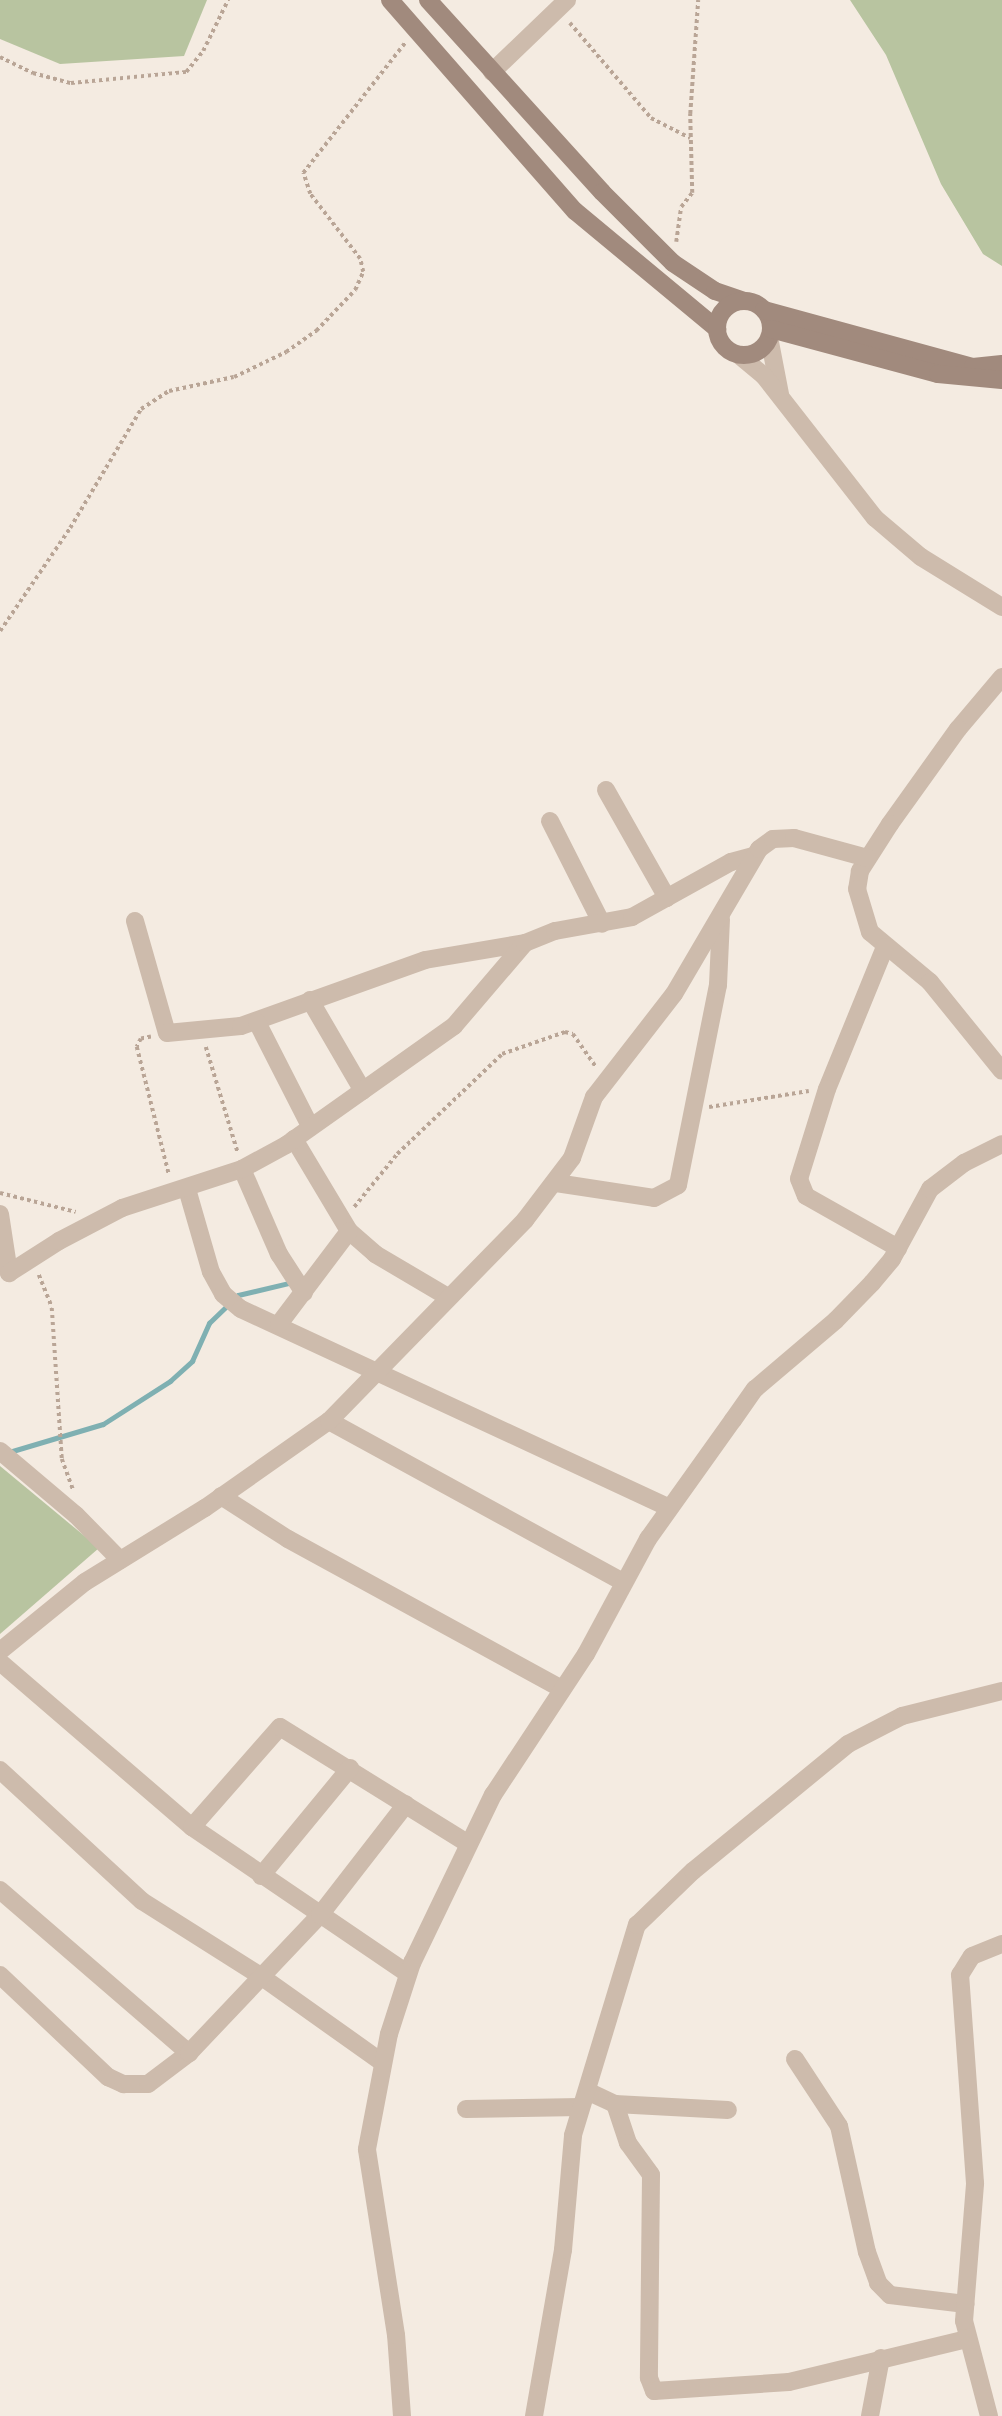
<!DOCTYPE html>
<html>
<head>
<meta charset="utf-8">
<style>
	body { margin:0 }
	#map { position:relative; width:1002px; height:2416px; overflow:hidden; background:#f4ebe1; font-family:"DejaVu Sans",sans-serif }
	div>[style] { position:absolute }
	[style*='--x'] { left:calc(var(--x)*1px); top:calc(var(--y)*1px); width:calc(var(--w)*1px); rotate:calc(var(--a)*1deg) }
	.green>* { inset:0; background:#b8c4a0 }
	.stream>* { height:5px; margin:-2.5px; padding:0 2.5px; transform-origin:2.5px; border-radius:2.5px; background:#7fb0b2 }
	.path>* { height:3.5px; margin-top:-1.75px; transform-origin:0; background:repeating-linear-gradient(90deg,#b9a596 0 3.5px,transparent 0 7px) }
	.street>* { height:18px; margin:-9px; padding:0 9px; transform-origin:9px; border-radius:9px; background:#cdbbac }
	.secondary>* { height:18px; margin:-9px; padding:0 9px; transform-origin:9px; border-radius:9px; background:#a18a7d }
	.secondary>.ring { margin:-9px; padding:0; box-sizing:content-box; background:none; border:18px solid #a18a7d; border-radius:50% }
	span { translate:-50% -50%; white-space:nowrap; text-align:center; line-height:1.15; -webkit-text-stroke:5px #fbf5ee; paint-order:stroke }
</style>
</head>
<body>
<div id="map">
	<div class="green">
		<div style="clip-path:polygon(0 0,207px 0,184px 56px,60px 64px,0 39px)"></div>
		<div style="clip-path:polygon(850px 0,1002px 0,1002px 266px,983px 254px,941px 184px,886px 55px)"></div>
		<div style="clip-path:polygon(0 1466px,99px 1548px,0 1634px)"></div>
	</div>
	<div class="stream">
		<div style="--x:9;--y:1452;--w:98;--a:-16.6"></div>
		<div style="--x:103;--y:1424;--w:80;--a:-32.7"></div>
		<div style="--x:170;--y:1381;--w:30;--a:-42"></div>
		<div style="--x:192;--y:1361;--w:42;--a:-65.9"></div>
		<div style="--x:209;--y:1323;--w:40;--a:-44"></div>
		<div style="--x:238;--y:1295;--w:57;--a:-13.3"></div>
	</div>
	<div class="path">
		<div style="--x:570;--y:23;--w:125;--a:49.5"></div>
		<div style="--x:651;--y:118;--w:44;--a:27.1"></div>
		<div style="--x:0;--y:57;--w:37;--a:26"></div>
		<div style="--x:33;--y:73;--w:39;--a:15"></div>
		<div style="--x:71;--y:83;--w:116;--a:-5.5"></div>
		<div style="--x:186;--y:72;--w:27;--a:-51"></div>
		<div style="--x:203;--y:51;--w:57;--a:-63.9"></div>
		<div style="--x:676;--y:242;--w:35;--a:-82"></div>
		<div style="--x:681;--y:207;--w:18;--a:-52"></div>
		<div style="--x:692;--y:193;--w:79;--a:-91.5"></div>
		<div style="--x:690;--y:114;--w:114;--a:-86"></div>
		<div style="--x:0;--y:631;--w:125;--a:-55.8"></div>
		<div style="--x:70;--y:528;--w:139;--a:-59.2"></div>
		<div style="--x:141;--y:409;--w:33;--a:-33"></div>
		<div style="--x:169;--y:391;--w:66;--a:-12.2"></div>
		<div style="--x:234;--y:377;--w:58;--a:-25.7"></div>
		<div style="--x:286;--y:352;--w:37;--a:-35"></div>
		<div style="--x:316;--y:331;--w:57;--a:-46.4"></div>
		<div style="--x:355;--y:290;--w:20;--a:-66"></div>
		<div style="--x:363;--y:272;--w:13;--a:-103"></div>
		<div style="--x:360;--y:259;--w:82;--a:-127.6"></div>
		<div style="--x:310;--y:194;--w:22;--a:-108"></div>
		<div style="--x:303;--y:173;--w:165;--a:-51.9"></div>
		<div style="--x:151;--y:1037;--w:10;--a:169"></div>
		<div style="--x:141;--y:1039;--w:9;--a:117"></div>
		<div style="--x:137;--y:1047;--w:131;--a:75.9"></div>
		<div style="--x:206;--y:1047;--w:111;--a:73.2"></div>
		<div style="--x:709;--y:1107;--w:101;--a:-9.1"></div>
		<div style="--x:0;--y:1193;--w:78;--a:14"></div>
		<div style="--x:354;--y:1207;--w:68;--a:-50.9"></div>
		<div style="--x:397;--y:1154;--w:145;--a:-43.6"></div>
		<div style="--x:502;--y:1054;--w:67;--a:-19.2"></div>
		<div style="--x:565;--y:1032;--w:8;--a:14"></div>
		<div style="--x:573;--y:1034;--w:40;--a:55.1"></div>
		<div style="--x:39;--y:1275;--w:35;--a:68"></div>
		<div style="--x:52;--y:1308;--w:151;--a:86.2"></div>
		<div style="--x:62;--y:1459;--w:33;--a:70"></div>
	</div>
	<div class="street">
		<div style="--x:492;--y:72;--w:104;--a:-43.8"></div>
		<div style="--x:769;--y:337;--w:58;--a:79.1"></div>
		<div style="--x:739;--y:355;--w:33;--a:40"></div>
		<div style="--x:764;--y:376;--w:180;--a:52"></div>
		<div style="--x:875;--y:518;--w:60;--a:40.3"></div>
		<div style="--x:921;--y:557;--w:95;--a:31.7"></div>
		<div style="--x:1002;--y:677;--w:68;--a:130.2"></div>
		<div style="--x:958;--y:729;--w:117;--a:125.6"></div>
		<div style="--x:890;--y:824;--w:56;--a:122.6"></div>
		<div style="--x:860;--y:871;--w:18;--a:99"></div>
		<div style="--x:857;--y:889;--w:45;--a:73.2"></div>
		<div style="--x:870;--y:932;--w:78;--a:39.8"></div>
		<div style="--x:930;--y:982;--w:114;--a:51"></div>
		<div style="--x:606;--y:790;--w:124;--a:60.5"></div>
		<div style="--x:550;--y:821;--w:115;--a:63.2"></div>
		<div style="--x:135;--y:921;--w:116;--a:74.1"></div>
		<div style="--x:167;--y:1033;--w:74;--a:-5.4"></div>
		<div style="--x:241;--y:1026;--w:195;--a:-19.7"></div>
		<div style="--x:425;--y:960;--w:101;--a:-9.6"></div>
		<div style="--x:885;--y:947;--w:153;--a:112.2"></div>
		<div style="--x:827;--y:1089;--w:94;--a:107.3"></div>
		<div style="--x:799;--y:1179;--w:18;--a:68"></div>
		<div style="--x:806;--y:1196;--w:106;--a:29.5"></div>
		<div style="--x:310;--y:1000;--w:105;--a:59.8"></div>
		<div style="--x:257;--y:1022;--w:117;--a:63"></div>
		<div style="--x:294;--y:1139;--w:107;--a:59.1"></div>
		<div style="--x:349;--y:1231;--w:35;--a:41"></div>
		<div style="--x:375;--y:1254;--w:85;--a:30.5"></div>
		<div style="--x:242;--y:1169;--w:93;--a:66.5"></div>
		<div style="--x:279;--y:1254;--w:46;--a:57.3"></div>
		<div style="--x:556;--y:1183;--w:99;--a:8.7"></div>
		<div style="--x:654;--y:1198;--w:27;--a:-28"></div>
		<div style="--x:678;--y:1185;--w:204;--a:-78.7"></div>
		<div style="--x:718;--y:985;--w:66;--a:-87.4"></div>
		<div style="--x:187;--y:1189;--w:86;--a:73.9"></div>
		<div style="--x:211;--y:1272;--w:25;--a:61"></div>
		<div style="--x:223;--y:1294;--w:23;--a:40"></div>
		<div style="--x:241;--y:1309;--w:472;--a:24.9"></div>
		<div style="--x:0;--y:1214;--w:60;--a:81.3"></div>
		<div style="--x:9;--y:1273;--w:59;--a:-32.6"></div>
		<div style="--x:59;--y:1241;--w:71;--a:-27.6"></div>
		<div style="--x:122;--y:1208;--w:126;--a:-18"></div>
		<div style="--x:242;--y:1169;--w:50;--a:-28.6"></div>
		<div style="--x:286;--y:1145;--w:206;--a:-35.3"></div>
		<div style="--x:454;--y:1026;--w:109;--a:-49.5"></div>
		<div style="--x:525;--y:943;--w:32;--a:-22"></div>
		<div style="--x:555;--y:931;--w:78;--a:-10.3"></div>
		<div style="--x:632;--y:917;--w:113;--a:-29.1"></div>
		<div style="--x:731;--y:862;--w:23;--a:-15"></div>
		<div style="--x:279;--y:1324;--w:116;--a:-53"></div>
		<div style="--x:329;--y:1421;--w:335;--a:28.7"></div>
		<div style="--x:0;--y:1451;--w:99;--a:40.1"></div>
		<div style="--x:76;--y:1515;--w:63;--a:45.6"></div>
		<div style="--x:221;--y:1496;--w:80;--a:32.7"></div>
		<div style="--x:288;--y:1539;--w:312;--a:28.7"></div>
		<div style="--x:0;--y:1651;--w:109;--a:-39.1"></div>
		<div style="--x:85;--y:1582;--w:141;--a:-31.7"></div>
		<div style="--x:205;--y:1508;--w:151;--a:-35.1"></div>
		<div style="--x:329;--y:1421;--w:281;--a:-45.7"></div>
		<div style="--x:525;--y:1220;--w:78;--a:-52.8"></div>
		<div style="--x:572;--y:1158;--w:65;--a:-70.2"></div>
		<div style="--x:594;--y:1097;--w:130;--a:-52.2"></div>
		<div style="--x:674;--y:994;--w:168;--a:-59.6"></div>
		<div style="--x:759;--y:849;--w:17;--a:-36"></div>
		<div style="--x:773;--y:839;--w:21;--a:-3"></div>
		<div style="--x:794;--y:838;--w:76;--a:15.3"></div>
		<div style="--x:0;--y:1662;--w:253;--a:40.7"></div>
		<div style="--x:192;--y:1827;--w:261;--a:34.2"></div>
		<div style="--x:0;--y:1770;--w:193;--a:42.7"></div>
		<div style="--x:142;--y:1901;--w:142;--a:32.3"></div>
		<div style="--x:262;--y:1977;--w:148;--a:35.4"></div>
		<div style="--x:192;--y:1827;--w:133;--a:-48.7"></div>
		<div style="--x:280;--y:1727;--w:222;--a:31.8"></div>
		<div style="--x:261;--y:1876;--w:140;--a:-50.5"></div>
		<div style="--x:0;--y:1890;--w:250;--a:40.8"></div>
		<div style="--x:0;--y:1975;--w:149;--a:43.4"></div>
		<div style="--x:108;--y:2077;--w:17;--a:25"></div>
		<div style="--x:123;--y:2084;--w:25;--a:0"></div>
		<div style="--x:148;--y:2084;--w:51;--a:-37.1"></div>
		<div style="--x:189;--y:2053;--w:190;--a:-46.5"></div>
		<div style="--x:320;--y:1915;--w:140;--a:-52.2"></div>
		<div style="--x:795;--y:2059;--w:80;--a:56.7"></div>
		<div style="--x:839;--y:2126;--w:129;--a:77.5"></div>
		<div style="--x:867;--y:2252;--w:33;--a:70"></div>
		<div style="--x:878;--y:2283;--w:17;--a:45"></div>
		<div style="--x:890;--y:2295;--w:76;--a:6.8"></div>
		<div style="--x:587;--y:2091;--w:31;--a:25"></div>
		<div style="--x:615;--y:2104;--w:113;--a:3"></div>
		<div style="--x:615;--y:2104;--w:41;--a:71.6"></div>
		<div style="--x:628;--y:2143;--w:39;--a:54"></div>
		<div style="--x:651;--y:2175;--w:203;--a:90.6"></div>
		<div style="--x:649;--y:2378;--w:14;--a:69"></div>
		<div style="--x:654;--y:2391;--w:135;--a:-3.8"></div>
		<div style="--x:789;--y:2382;--w:183;--a:-13.6"></div>
		<div style="--x:466;--y:2109;--w:115;--a:-1"></div>
		<div style="--x:402;--y:2416;--w:81;--a:-94.2"></div>
		<div style="--x:396;--y:2335;--w:188;--a:-98.9"></div>
		<div style="--x:367;--y:2149;--w:117;--a:-79.2"></div>
		<div style="--x:389;--y:2034;--w:75;--a:-72.1"></div>
		<div style="--x:412;--y:1963;--w:187;--a:-64.3"></div>
		<div style="--x:493;--y:1795;--w:169;--a:-56.6"></div>
		<div style="--x:586;--y:1654;--w:131;--a:-61.7"></div>
		<div style="--x:648;--y:1539;--w:146;--a:-54.5"></div>
		<div style="--x:733;--y:1420;--w:38;--a:-55"></div>
		<div style="--x:755;--y:1389;--w:106;--a:-40.4"></div>
		<div style="--x:836;--y:1320;--w:52;--a:-45.8"></div>
		<div style="--x:872;--y:1283;--w:31;--a:-50"></div>
		<div style="--x:892;--y:1259;--w:80;--a:-61.5"></div>
		<div style="--x:930;--y:1189;--w:43;--a:-37.4"></div>
		<div style="--x:964;--y:1163;--w:42;--a:-26.6"></div>
		<div style="--x:534;--y:2416;--w:169;--a:-80.1"></div>
		<div style="--x:563;--y:2250;--w:115;--a:-85"></div>
		<div style="--x:573;--y:2135;--w:220;--a:-73.1"></div>
		<div style="--x:637;--y:1925;--w:78;--a:-44"></div>
		<div style="--x:693;--y:1871;--w:200;--a:-39.3"></div>
		<div style="--x:848;--y:1744;--w:61;--a:-27.4"></div>
		<div style="--x:902;--y:1716;--w:103;--a:-14"></div>
		<div style="--x:870;--y:2416;--w:59;--a:-79.3"></div>
		<div style="--x:989;--y:2416;--w:98;--a:-104.7"></div>
		<div style="--x:964;--y:2321;--w:138;--a:-85.4"></div>
		<div style="--x:975;--y:2183;--w:209;--a:-94.1"></div>
		<div style="--x:960;--y:1975;--w:22;--a:-58"></div>
		<div style="--x:972;--y:1956;--w:32;--a:-22"></div>
	</div>
	<div class="secondary">
		<div style="--x:390;--y:0;--w:281;--a:48.8"></div>
		<div style="--x:575;--y:211;--w:185;--a:39.7"></div>
		<div style="--x:428;--y:0;--w:259;--a:47.8"></div>
		<div style="--x:602;--y:192;--w:100;--a:45"></div>
		<div style="--x:673;--y:263;--w:50;--a:33.7"></div>
		<div style="--x:715;--y:291;--w:31;--a:19"></div>
		<div class="ring" style="left:717px;top:301px;width:36px;height:36px"></div>
		<div style="--x:764;--y:310;--w:217;--a:15.3"></div>
		<div style="--x:973;--y:367;--w:29;--a:-6"></div>
		<div style="--x:771;--y:329;--w:173;--a:15.1"></div>
		<div style="--x:938;--y:374;--w:64;--a:5.4"></div>
	</div>
</div>
</body>
</html>
